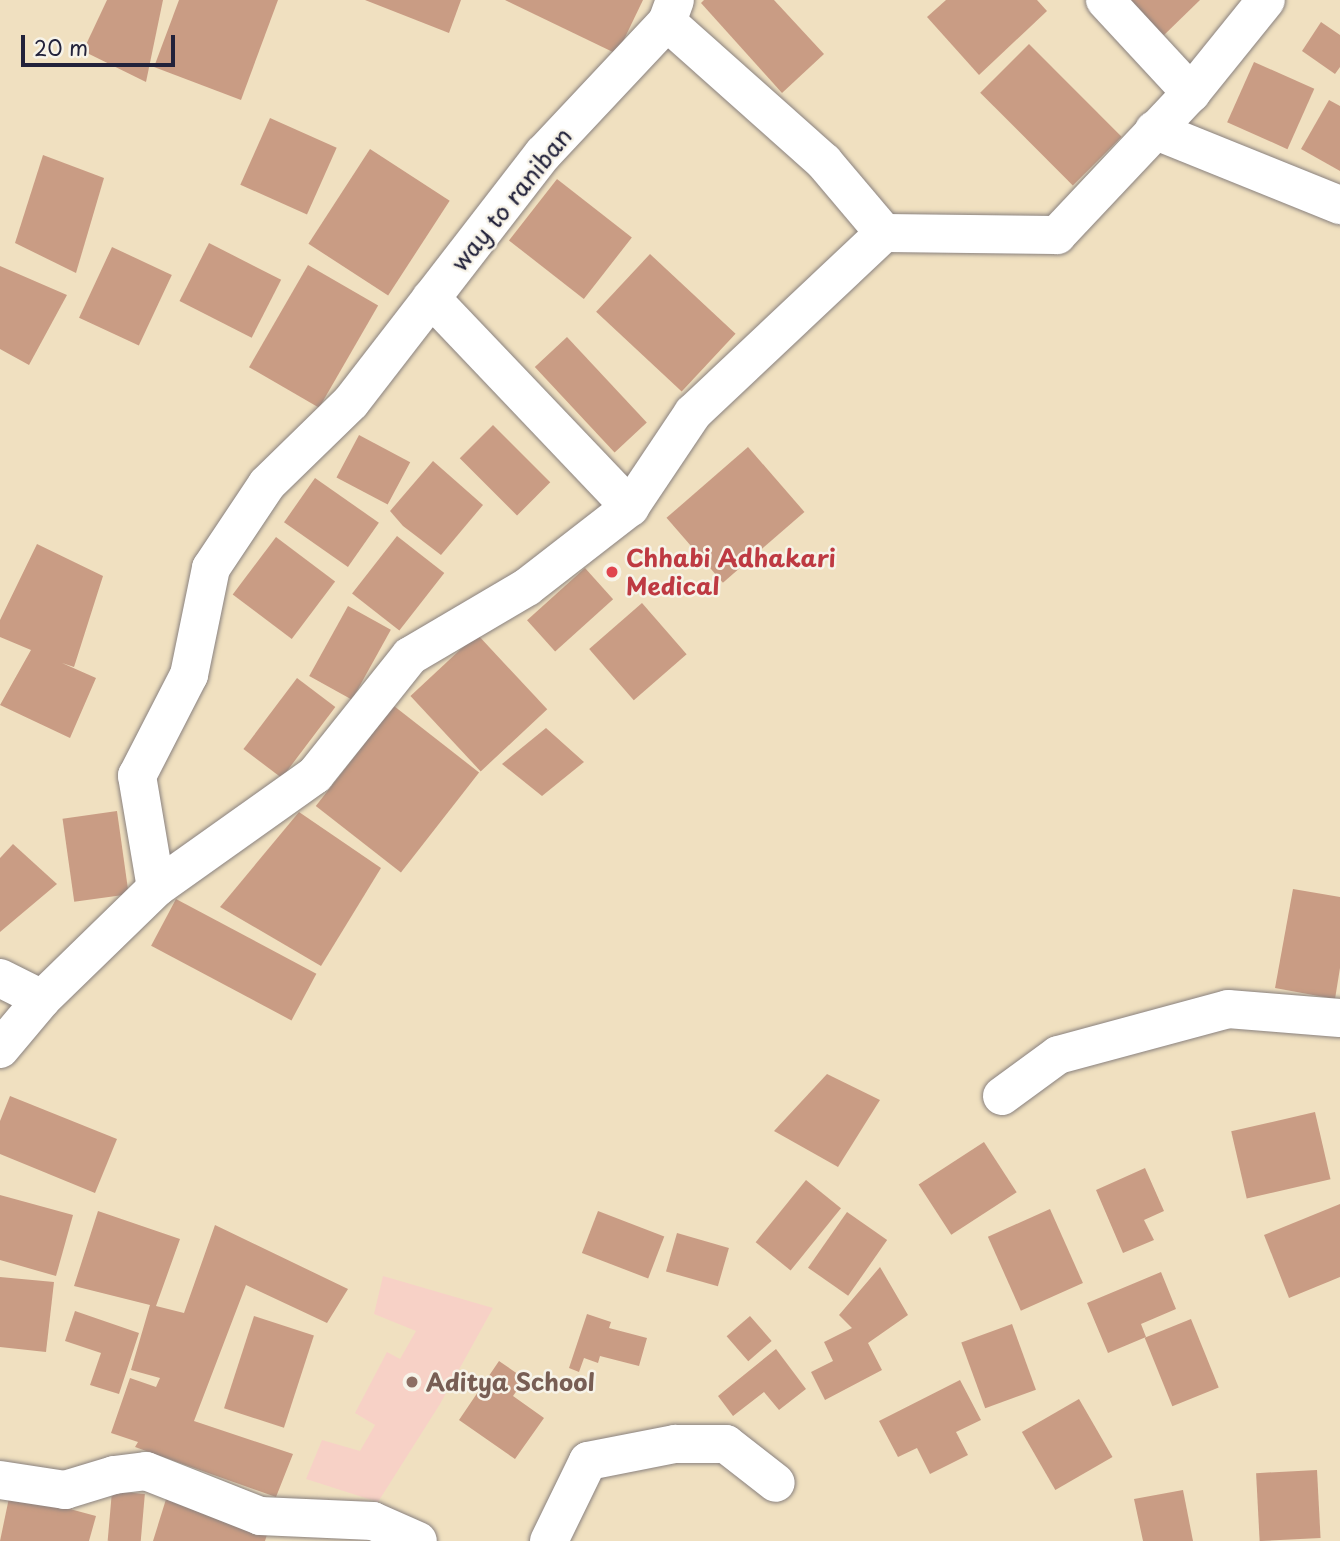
<!DOCTYPE html>
<html>
<head>
<meta charset="utf-8">
<style>
	body { margin:0 }
	#map { position:relative; width:1340px; height:1541px; overflow:hidden; background:#f0e0c0; font-family:"Playpen Sans",sans-serif }
	div>[style] { position:absolute }
	[style*='--x'] { left:calc(var(--x)*1px); top:calc(var(--y)*1px); width:calc(var(--w)*1px); rotate:calc(var(--a)*1deg) }
	.built>* { inset:0; background:#f7d1c6 }
	.building>* { inset:0; background:#c99c84; transform-origin:0 0 }
	.roads { filter:drop-shadow(0 0 2px #89817e) drop-shadow(0 0 2px #89817e) }
	.minor>* { height:38px; margin:-19px; padding:0 19px; transform-origin:19px; border-radius:19px; background:#fff }
	.dots>* { width:19px; height:19px; translate:-50% -50%; box-sizing:border-box; border:4px solid #f7f3e8; border-radius:50% }
	span { translate:-50% -50%; white-space:nowrap; text-align:center; line-height:1.15; -webkit-text-stroke:5px #f7f3e8; paint-order:stroke }
	.street-label { font-size:24px; color:#22223b }
	.health-label { font-size:24px; color:#be3a42; font-weight:700 }
	.left { translate:0 -50%; text-align:left }
	.education-label { font-size:24px; color:#785e54; font-weight:700 }
	.scale { position:absolute; left:21px; top:35px; width:154px; height:32px; box-sizing:border-box; border:4px solid #22223b; border-top:0; padding-left:9px; font-size:21px; line-height:24px; white-space:nowrap; color:#22223b; -webkit-text-stroke:5px #f7f3e8; paint-order:stroke }
</style>
</head>
<body>
<div id="map">
	<div class="built">
		<div style="clip-path:polygon(383px 1276px,493px 1308px,440px 1404px,378px 1502px,306px 1479px,322px 1440px,360px 1451px,375px 1425px,355px 1413px,387px 1352px,400px 1359px,416px 1331px,374px 1314px)"></div>
	</div>
	<div class="building">
		<div style="clip-path:polygon(107px 0,163px 0,146px 82px,83px 51px)"></div>
		<div style="clip-path:polygon(179px 0,278px 0,241px 100px,154px 67px)"></div>
		<div style="clip-path:polygon(365px 0,461px 0,449px 33px)"></div>
		<div style="clip-path:polygon(505px 0,643px 0,617px 54px)"></div>
		<div style="clip-path:polygon(704px 0,774px 0,824px 54px,782px 93px,701px 3px)"></div>
		<div style="clip-path:polygon(946px 0,1037px 0,1047px 11px,979px 75px,927px 17px)"></div>
		<div style="clip-path:polygon(1127px 0,1200px 0,1162px 37px)"></div>
		<div style="clip-path:polygon(1321px 22px,1340px 35px,1340px 67px,1335px 74px,1302px 51px)"></div>
		<div style="left:1029px;top:44px;width:131px;height:69px;rotate:45deg"></div>
		<div style="left:1254px;top:62px;width:66px;height:66px;rotate:24deg"></div>
		<div style="clip-path:polygon(1329px 100px,1340px 106px,1340px 171px,1301px 149px)"></div>
		<div style="left:270px;top:118px;width:73px;height:73px;rotate:24deg"></div>
		<div style="left:370px;top:149px;width:95px;height:113px;rotate:33deg"></div>
		<div style="clip-path:polygon(43px 155px,104px 178px,76px 273px,15px 243px)"></div>
		<div style="left:557px;top:179px;width:95px;height:78px;rotate:38deg"></div>
		<div style="left:209px;top:243px;width:81px;height:65px;rotate:27deg"></div>
		<div style="left:112px;top:247px;width:66px;height:78px;rotate:25deg"></div>
		<div style="left:650px;top:254px;width:117px;height:79px;rotate:43deg"></div>
		<div style="left:308px;top:265px;width:81px;height:118px;rotate:30deg"></div>
		<div style="clip-path:polygon(0 266px,67px 295px,29px 365px,0 349px)"></div>
		<div style="left:567px;top:337px;width:117px;height:44px;rotate:47deg"></div>
		<div style="left:493px;top:425px;width:81px;height:47px;rotate:45deg"></div>
		<div style="left:359px;top:435px;width:58px;height:48px;rotate:28deg"></div>
		<div style="left:748px;top:447px;width:86px;height:108px;rotate:49deg"></div>
		<div style="clip-path:polygon(433px 461px,483px 505px,441px 555px,403px 526px,390px 511px)"></div>
		<div style="left:315px;top:478px;width:78px;height:54px;rotate:35deg"></div>
		<div style="left:397px;top:536px;width:60px;height:73px;rotate:38deg"></div>
		<div style="left:276px;top:537px;width:74px;height:72px;rotate:37deg"></div>
		<div style="clip-path:polygon(37px 544px,103px 576px,74px 667px,62px 663px,96px 678px,70px 738px,0 705px,31px 650px,0 637px,0 620px)"></div>
		<div style="left:585px;top:568px;width:42px;height:78px;rotate:48deg"></div>
		<div style="left:642px;top:603px;width:68px;height:70px;rotate:49deg"></div>
		<div style="left:348px;top:606px;width:49px;height:80px;rotate:29deg"></div>
		<div style="left:477px;top:634px;width:103px;height:91px;rotate:47deg"></div>
		<div style="left:297px;top:678px;width:48px;height:89px;rotate:37deg"></div>
		<div style="left:394px;top:706px;width:108px;height:127px;rotate:38deg"></div>
		<div style="clip-path:polygon(546px 728px,584px 762px,542px 796px,502px 764px)"></div>
		<div style="left:117px;top:811px;width:84px;height:55px;rotate:82deg"></div>
		<div style="clip-path:polygon(299px 812px,381px 868px,321px 966px,220px 907px)"></div>
		<div style="clip-path:polygon(13px 844px,57px 884px,0 932px,0 858px)"></div>
		<div style="clip-path:polygon(1293px 889px,1340px 897px,1340px 968px,1335px 999px,1275px 988px)"></div>
		<div style="left:176px;top:899px;width:159px;height:53px;rotate:28deg"></div>
		<div style="clip-path:polygon(827px 1074px,880px 1100px,838px 1167px,774px 1131px)"></div>
		<div style="clip-path:polygon(10px 1096px,117px 1139px,95px 1193px,0 1154px,0 1121px)"></div>
		<div style="left:1315px;top:1112px;width:69px;height:86px;rotate:77deg"></div>
		<div style="left:984px;top:1142px;width:60px;height:78px;rotate:57deg"></div>
		<div style="clip-path:polygon(1145px 1168px,1164px 1211px,1144px 1220px,1154px 1240px,1123px 1253px,1096px 1190px)"></div>
		<div style="left:806px;top:1180px;width:45px;height:80px;rotate:39deg"></div>
		<div style="clip-path:polygon(0 1195px,73px 1215px,56px 1276px,0 1260px)"></div>
		<div style="clip-path:polygon(1340px 1204px,1340px 1277px,1289px 1298px,1264px 1235px)"></div>
		<div style="left:1050px;top:1209px;width:81px;height:68px;rotate:66deg"></div>
		<div style="clip-path:polygon(98px 1211px,180px 1239px,156px 1306px,184px 1313px,215px 1225px,348px 1289px,327px 1323px,246px 1285px,194px 1421px,293px 1454px,276px 1497px,135px 1447px,138px 1442px,111px 1433px,130px 1378px,156px 1387px,160px 1378px,131px 1370px,150px 1305px,74px 1286px)"></div>
		<div style="left:598px;top:1211px;width:71px;height:45px;rotate:21deg"></div>
		<div style="left:847px;top:1212px;width:49px;height:68px;rotate:35deg"></div>
		<div style="left:677px;top:1233px;width:54px;height:40px;rotate:16deg"></div>
		<div style="clip-path:polygon(880px 1267px,908px 1315px,868px 1343px,882px 1370px,825px 1400px,811px 1372px,833px 1361px,824px 1342px,852px 1328px,839px 1315px)"></div>
		<div style="clip-path:polygon(1161px 1272px,1176px 1309px,1141px 1324px,1146px 1337px,1108px 1353px,1087px 1303px)"></div>
		<div style="clip-path:polygon(0 1277px,54px 1282px,46px 1352px,0 1347px)"></div>
		<div style="clip-path:polygon(75px 1311px,139px 1333px,119px 1394px,90px 1385px,101px 1353px,65px 1341px)"></div>
		<div style="clip-path:polygon(587px 1314px,611px 1322px,609px 1328px,647px 1338px,639px 1366px,600px 1356px,598px 1363px,584px 1358px,579px 1372px,569px 1368px)"></div>
		<div style="left:254px;top:1316px;width:63px;height:97px;rotate:18deg"></div>
		<div style="left:750px;top:1316px;width:33px;height:31px;rotate:49deg"></div>
		<div style="left:1191px;top:1319px;width:74px;height:50px;rotate:68deg"></div>
		<div style="left:1012px;top:1324px;width:70px;height:54px;rotate:70deg"></div>
		<div style="clip-path:polygon(776px 1349px,806px 1389px,779px 1410px,764px 1392px,733px 1416px,718px 1396px)"></div>
		<div style="clip-path:polygon(499px 1361px,525px 1379px,513px 1396px,544px 1418px,515px 1459px,459px 1420px)"></div>
		<div style="clip-path:polygon(960px 1380px,981px 1420px,956px 1432px,968px 1455px,930px 1474px,917px 1448px,898px 1457px,879px 1421px)"></div>
		<div style="left:1079px;top:1399px;width:67px;height:66px;rotate:60deg"></div>
		<div style="left:1317px;top:1470px;width:68px;height:61px;rotate:87deg"></div>
		<div style="clip-path:polygon(1183px 1490px,1193px 1541px,1143px 1541px,1134px 1499px)"></div>
		<div style="left:112px;top:1491px;width:33px;height:50px;rotate:5deg"></div>
		<div style="clip-path:polygon(10px 1493px,96px 1516px,89px 1541px,0 1541px)"></div>
		<div style="clip-path:polygon(167px 1496px,269px 1528px,265px 1541px,153px 1541px)"></div>
	</div>
	<div class="roads">
		<div class="minor">
			<div style="--x:1105;--y:0;--w:127;--a:47.2"></div>
			<div style="--x:667;--y:22;--w:210;--a:41.7"></div>
			<div style="--x:824;--y:162;--w:93;--a:49.8"></div>
			<div style="--x:1154;--y:130;--w:201;--a:22"></div>
			<div style="--x:431;--y:298;--w:289;--a:46.4"></div>
			<div style="--x:156;--y:888;--w:114;--a:-99.6"></div>
			<div style="--x:137;--y:776;--w:114;--a:-62.8"></div>
			<div style="--x:189;--y:675;--w:109;--a:-78.4"></div>
			<div style="--x:211;--y:568;--w:101;--a:-56.3"></div>
			<div style="--x:267;--y:484;--w:117;--a:-44.3"></div>
			<div style="--x:351;--y:402;--w:314;--a:-52.3"></div>
			<div style="--x:543;--y:154;--w:181;--a:-46.8"></div>
			<div style="--x:667;--y:22;--w:23;--a:-70"></div>
			<div style="--x:0;--y:978;--w:47;--a:26.6"></div>
			<div style="--x:0;--y:1049;--w:65;--a:-50"></div>
			<div style="--x:42;--y:999;--w:159;--a:-44.2"></div>
			<div style="--x:156;--y:888;--w:195;--a:-35.4"></div>
			<div style="--x:315;--y:775;--w:152;--a:-51.4"></div>
			<div style="--x:410;--y:656;--w:136;--a:-30.5"></div>
			<div style="--x:527;--y:587;--w:130;--a:-37.8"></div>
			<div style="--x:630;--y:507;--w:113;--a:-56.2"></div>
			<div style="--x:693;--y:413;--w:262;--a:-43.3"></div>
			<div style="--x:884;--y:233;--w:173;--a:0.7"></div>
			<div style="--x:1057;--y:235;--w:195;--a:-46.7"></div>
			<div style="--x:1191;--y:93;--w:119;--a:-51.1"></div>
			<div style="--x:1002;--y:1096;--w:69;--a:-36.2"></div>
			<div style="--x:1058;--y:1055;--w:176;--a:-15.1"></div>
			<div style="--x:1228;--y:1009;--w:112;--a:4.6"></div>
			<div style="--x:0;--y:1480;--w:66;--a:8.7"></div>
			<div style="--x:65;--y:1490;--w:51;--a:-17"></div>
			<div style="--x:114;--y:1475;--w:32;--a:-7"></div>
			<div style="--x:146;--y:1471;--w:123;--a:21.5"></div>
			<div style="--x:260;--y:1516;--w:113;--a:2.5"></div>
			<div style="--x:373;--y:1521;--w:49;--a:24"></div>
			<div style="--x:549;--y:1541;--w:89;--a:-64"></div>
			<div style="--x:588;--y:1461;--w:89;--a:-11.1"></div>
			<div style="--x:675;--y:1444;--w:51;--a:0"></div>
			<div style="--x:726;--y:1444;--w:63;--a:38"></div>
		</div>
	</div>
	<div class="dots">
		<div style="left:612px;top:572px;background:#e0444e"></div>
		<div style="left:412px;top:1382px;background:#8d6e63"></div>
	</div>
	<div class="street-label">
		<span style="left:511px;top:199px;rotate:-51deg">way to raniban</span>
	</div>
	<div class="health-label">
		<span class="left" style="left:626px;top:572px">Chhabi Adhakari<br>Medical</span>
	</div>
	<div class="education-label">
		<span class="left" style="left:426px;top:1382px">Aditya School</span>
	</div>
	<div class="scale">20 m</div>
</div>
</body>
</html>
